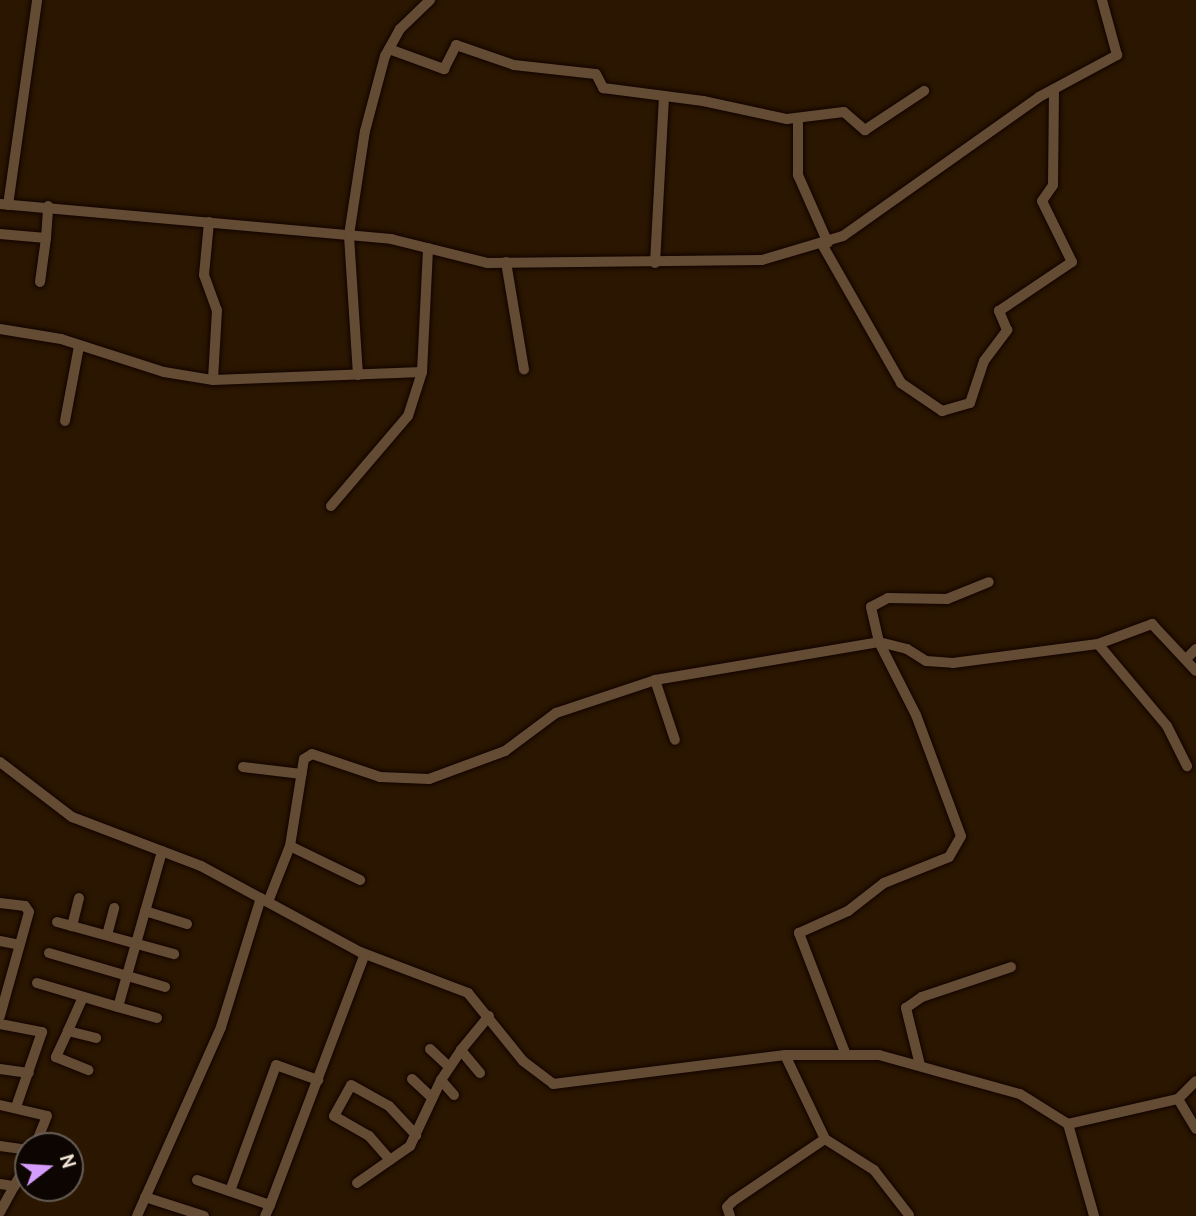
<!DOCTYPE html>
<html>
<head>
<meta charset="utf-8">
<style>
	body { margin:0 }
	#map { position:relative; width:1196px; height:1216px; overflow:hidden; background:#2a1601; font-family:Cabin,sans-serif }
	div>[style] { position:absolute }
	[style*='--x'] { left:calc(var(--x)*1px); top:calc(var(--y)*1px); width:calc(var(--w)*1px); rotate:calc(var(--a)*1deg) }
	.roads { filter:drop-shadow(0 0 2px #120300) drop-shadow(0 0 2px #120300) }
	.minor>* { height:10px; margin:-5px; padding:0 5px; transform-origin:5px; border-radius:5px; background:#634b34 }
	span { translate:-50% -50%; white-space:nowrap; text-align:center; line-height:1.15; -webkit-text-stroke:7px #0c0501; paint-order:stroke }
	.north { position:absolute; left:14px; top:1132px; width:70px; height:70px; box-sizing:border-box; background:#0c0501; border:2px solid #675d55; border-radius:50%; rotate:73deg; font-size:19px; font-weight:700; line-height:28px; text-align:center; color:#f0e2d4 }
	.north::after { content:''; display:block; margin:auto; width:24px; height:32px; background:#d49cfc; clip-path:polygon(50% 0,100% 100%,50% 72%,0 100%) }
</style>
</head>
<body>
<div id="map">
	<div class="roads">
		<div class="minor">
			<div style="--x:389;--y:49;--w:59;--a:20"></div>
			<div style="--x:444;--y:69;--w:27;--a:-63"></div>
			<div style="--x:456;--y:45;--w:61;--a:19"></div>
			<div style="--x:514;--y:65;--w:82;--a:6.3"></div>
			<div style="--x:596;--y:74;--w:16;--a:63"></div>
			<div style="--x:603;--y:88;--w:101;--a:7.4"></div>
			<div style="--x:703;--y:101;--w:86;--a:12.1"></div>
			<div style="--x:787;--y:119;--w:57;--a:-7"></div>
			<div style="--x:844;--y:112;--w:28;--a:41"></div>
			<div style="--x:865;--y:130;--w:71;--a:-33.5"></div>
			<div style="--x:798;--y:118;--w:57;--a:90"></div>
			<div style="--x:798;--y:175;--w:74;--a:66.2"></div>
			<div style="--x:0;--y:204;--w:393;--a:5.1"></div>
			<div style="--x:391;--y:239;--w:99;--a:14"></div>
			<div style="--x:487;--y:263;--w:275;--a:-0.6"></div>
			<div style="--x:762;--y:260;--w:84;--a:-16.5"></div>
			<div style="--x:843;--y:236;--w:240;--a:-35.3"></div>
			<div style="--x:1039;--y:97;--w:89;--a:-28.3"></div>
			<div style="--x:1117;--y:55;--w:57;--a:-105.3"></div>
			<div style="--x:8;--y:205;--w:207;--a:-81.9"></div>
			<div style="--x:209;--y:222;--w:53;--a:95.4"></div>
			<div style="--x:204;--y:275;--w:37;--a:70"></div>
			<div style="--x:217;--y:310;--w:70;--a:93.3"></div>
			<div style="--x:0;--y:234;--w:46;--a:5"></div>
			<div style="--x:46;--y:238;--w:32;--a:-86"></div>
			<div style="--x:823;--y:246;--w:158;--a:60.3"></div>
			<div style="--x:901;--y:383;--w:50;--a:34.3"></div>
			<div style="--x:942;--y:411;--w:29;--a:-16"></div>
			<div style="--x:970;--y:403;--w:44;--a:-71.6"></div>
			<div style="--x:984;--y:361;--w:39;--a:-53"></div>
			<div style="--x:1007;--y:330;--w:21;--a:-113"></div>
			<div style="--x:999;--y:311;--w:88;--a:-33.9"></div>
			<div style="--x:1072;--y:262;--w:68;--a:-116.2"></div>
			<div style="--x:1042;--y:201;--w:19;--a:-55"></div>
			<div style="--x:1053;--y:185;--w:96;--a:-89.4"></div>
			<div style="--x:506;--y:262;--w:109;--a:80.5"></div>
			<div style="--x:655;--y:263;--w:167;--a:-86.9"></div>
			<div style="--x:40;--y:282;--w:44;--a:-82.2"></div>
			<div style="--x:0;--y:329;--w:62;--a:9.3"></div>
			<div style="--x:61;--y:339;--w:108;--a:17.8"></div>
			<div style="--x:164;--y:372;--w:50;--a:9.3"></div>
			<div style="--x:213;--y:380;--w:209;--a:-2.2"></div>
			<div style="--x:358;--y:375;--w:140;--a:-93.7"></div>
			<div style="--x:349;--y:235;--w:105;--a:-81.3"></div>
			<div style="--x:365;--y:131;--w:78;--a:-75.1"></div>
			<div style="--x:385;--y:56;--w:31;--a:-61"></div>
			<div style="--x:400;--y:29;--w:42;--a:-44"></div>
			<div style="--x:65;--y:421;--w:76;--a:-79.4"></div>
			<div style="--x:331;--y:506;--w:118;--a:-49.5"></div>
			<div style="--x:408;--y:416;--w:46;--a:-72.3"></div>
			<div style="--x:422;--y:372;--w:124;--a:-87.2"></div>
			<div style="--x:1098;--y:644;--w:107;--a:49.9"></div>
			<div style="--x:1167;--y:726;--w:45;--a:63.4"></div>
			<div style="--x:1186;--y:659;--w:14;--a:-45"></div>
			<div style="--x:655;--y:680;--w:63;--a:71.6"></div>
			<div style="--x:0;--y:762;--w:91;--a:37.4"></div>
			<div style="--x:72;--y:817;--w:138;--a:20.8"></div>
			<div style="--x:201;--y:866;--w:181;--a:28.4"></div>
			<div style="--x:360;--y:952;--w:116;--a:20.8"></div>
			<div style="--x:468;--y:993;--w:87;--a:51"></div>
			<div style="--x:523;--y:1061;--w:38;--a:37"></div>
			<div style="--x:553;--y:1084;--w:234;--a:-7.1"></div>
			<div style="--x:785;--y:1055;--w:94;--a:0"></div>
			<div style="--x:879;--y:1055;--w:146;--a:15.5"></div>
			<div style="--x:1020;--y:1094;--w:57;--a:32"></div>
			<div style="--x:1068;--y:1124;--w:113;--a:-12.8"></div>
			<div style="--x:1178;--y:1099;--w:35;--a:59"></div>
			<div style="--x:243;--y:767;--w:59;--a:6.8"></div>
			<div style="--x:290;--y:846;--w:78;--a:25.9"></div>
			<div style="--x:79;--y:898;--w:29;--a:104"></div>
			<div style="--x:72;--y:926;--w:106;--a:15.4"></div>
			<div style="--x:268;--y:902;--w:60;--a:-68.6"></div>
			<div style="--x:290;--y:846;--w:88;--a:-80.9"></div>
			<div style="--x:304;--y:759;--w:9;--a:-32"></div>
			<div style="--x:312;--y:754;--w:72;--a:18.7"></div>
			<div style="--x:380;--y:777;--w:49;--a:2.3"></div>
			<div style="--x:429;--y:779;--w:81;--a:-20.2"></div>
			<div style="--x:505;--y:751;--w:64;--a:-36.7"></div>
			<div style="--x:556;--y:713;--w:104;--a:-18.4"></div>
			<div style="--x:655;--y:680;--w:227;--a:-9.6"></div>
			<div style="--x:879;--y:642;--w:29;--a:14"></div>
			<div style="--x:907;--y:649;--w:22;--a:32"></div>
			<div style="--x:926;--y:661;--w:27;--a:4"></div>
			<div style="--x:953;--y:663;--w:146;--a:-7.5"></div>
			<div style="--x:1098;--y:644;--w:58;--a:-20.3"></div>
			<div style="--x:1152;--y:624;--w:64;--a:46.9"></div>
			<div style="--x:0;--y:903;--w:25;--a:7"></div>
			<div style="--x:25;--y:906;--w:7;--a:56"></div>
			<div style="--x:29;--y:912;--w:108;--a:105.6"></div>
			<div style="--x:145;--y:911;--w:44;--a:17.2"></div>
			<div style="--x:57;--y:922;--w:16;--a:15"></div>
			<div style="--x:107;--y:935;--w:28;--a:-75"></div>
			<div style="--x:0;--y:941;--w:20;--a:11"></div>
			<div style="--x:49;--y:953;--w:121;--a:16.3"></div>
			<div style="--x:37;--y:983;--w:84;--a:16.5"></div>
			<div style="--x:83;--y:997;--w:37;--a:114"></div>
			<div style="--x:68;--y:1031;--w:29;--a:14"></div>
			<div style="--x:157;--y:1018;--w:41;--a:-164.2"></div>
			<div style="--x:118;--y:1007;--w:162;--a:-74.2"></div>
			<div style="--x:0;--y:1024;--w:43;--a:10.8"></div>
			<div style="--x:42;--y:1032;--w:79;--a:109.1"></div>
			<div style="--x:68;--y:1031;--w:29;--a:115"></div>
			<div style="--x:56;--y:1057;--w:35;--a:22"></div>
			<div style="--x:430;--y:1049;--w:25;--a:43"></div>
			<div style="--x:785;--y:1055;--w:93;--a:64.5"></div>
			<div style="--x:825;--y:1139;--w:58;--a:32.3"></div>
			<div style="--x:874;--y:1170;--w:57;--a:52.1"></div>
			<div style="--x:846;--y:1055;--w:131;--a:-111.1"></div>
			<div style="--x:799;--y:933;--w:54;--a:-24.2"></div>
			<div style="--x:848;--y:911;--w:46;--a:-37.9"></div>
			<div style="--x:884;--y:883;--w:70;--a:-21.8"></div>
			<div style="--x:949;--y:857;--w:24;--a:-60"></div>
			<div style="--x:961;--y:836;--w:129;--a:-110.4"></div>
			<div style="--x:916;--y:715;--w:82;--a:-116.9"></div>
			<div style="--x:879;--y:642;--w:36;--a:-103"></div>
			<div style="--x:871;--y:607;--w:19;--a:-28"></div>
			<div style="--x:888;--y:598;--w:59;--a:1"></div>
			<div style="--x:947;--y:599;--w:45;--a:-22"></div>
			<div style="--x:920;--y:1065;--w:59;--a:-103.8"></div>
			<div style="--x:906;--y:1008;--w:19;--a:-35"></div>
			<div style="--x:922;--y:997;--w:94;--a:-18.6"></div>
			<div style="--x:0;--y:1069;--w:29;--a:8"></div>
			<div style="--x:480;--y:1073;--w:30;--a:-130"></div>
			<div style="--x:461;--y:1050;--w:44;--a:-50.5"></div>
			<div style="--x:412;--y:1079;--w:25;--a:43"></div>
			<div style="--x:454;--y:1095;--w:20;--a:-131"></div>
			<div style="--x:441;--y:1080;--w:36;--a:-56"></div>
			<div style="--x:1178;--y:1099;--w:25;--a:-45"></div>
			<div style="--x:0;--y:1105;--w:48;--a:13.2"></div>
			<div style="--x:47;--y:1116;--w:32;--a:112"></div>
			<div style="--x:1068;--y:1124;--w:96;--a:74.2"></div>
			<div style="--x:0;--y:1146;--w:28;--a:8"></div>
			<div style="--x:390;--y:1160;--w:32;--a:-131"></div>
			<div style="--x:369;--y:1136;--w:40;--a:-150.3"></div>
			<div style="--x:334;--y:1116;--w:35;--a:-61"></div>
			<div style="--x:351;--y:1085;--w:43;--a:28.9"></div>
			<div style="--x:389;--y:1106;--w:40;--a:47"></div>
			<div style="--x:197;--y:1180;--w:77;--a:18.9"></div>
			<div style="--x:270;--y:1205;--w:12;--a:114"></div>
			<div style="--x:357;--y:1183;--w:65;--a:-34.9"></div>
			<div style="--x:410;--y:1146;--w:73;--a:-64.8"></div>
			<div style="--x:0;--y:1184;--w:15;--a:8"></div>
			<div style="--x:230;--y:1191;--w:134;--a:-69.9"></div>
			<div style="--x:276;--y:1065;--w:45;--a:19.7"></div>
			<div style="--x:145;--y:1197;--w:62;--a:17.9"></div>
			<div style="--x:270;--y:1205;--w:268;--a:-69.3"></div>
			<div style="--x:0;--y:1212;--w:58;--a:-61.2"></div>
			<div style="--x:137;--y:1216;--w:207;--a:-66"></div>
			<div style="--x:221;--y:1027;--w:135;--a:-72.8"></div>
			<div style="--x:730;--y:1216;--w:9;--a:-108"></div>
			<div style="--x:727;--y:1207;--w:8;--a:-45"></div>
			<div style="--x:733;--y:1201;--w:111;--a:-34"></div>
		</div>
	</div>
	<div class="north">N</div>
</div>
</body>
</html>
